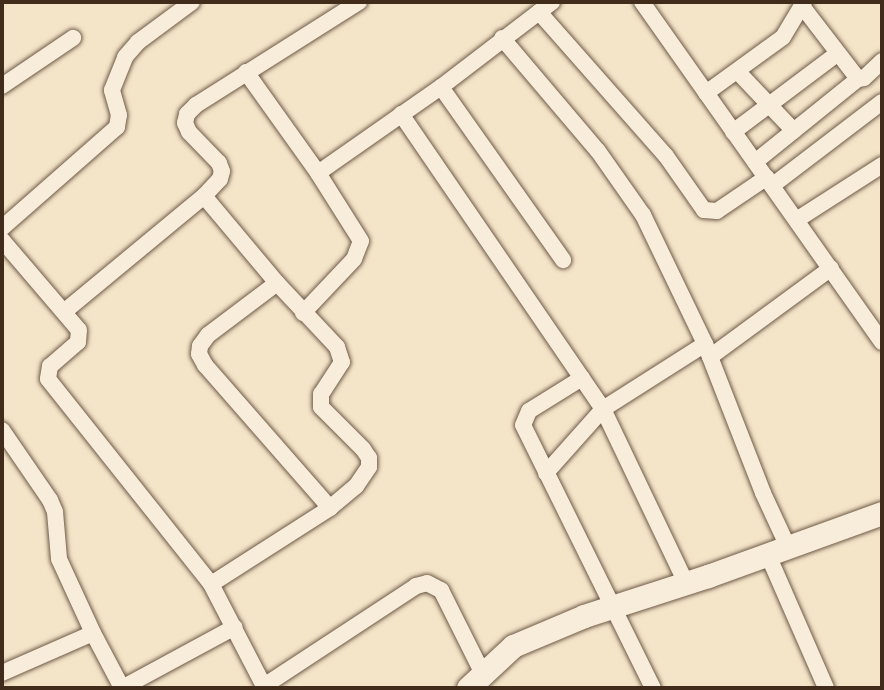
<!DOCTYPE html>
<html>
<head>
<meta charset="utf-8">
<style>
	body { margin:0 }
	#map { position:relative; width:884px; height:690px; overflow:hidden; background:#f4e4c8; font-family:"EB Garamond",serif }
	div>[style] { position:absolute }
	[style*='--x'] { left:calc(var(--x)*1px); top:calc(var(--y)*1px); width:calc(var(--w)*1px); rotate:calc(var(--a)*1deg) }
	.roads { filter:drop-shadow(0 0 2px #6e5a47) drop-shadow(0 0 2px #6e5a47) }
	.street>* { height:16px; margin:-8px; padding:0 8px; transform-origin:8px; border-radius:8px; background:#f8eddb }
	.secondary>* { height:23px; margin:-11.5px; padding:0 11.5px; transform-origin:11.5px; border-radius:11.5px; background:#f8eddb }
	span { translate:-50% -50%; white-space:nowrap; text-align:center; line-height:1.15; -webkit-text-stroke:5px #f8eddb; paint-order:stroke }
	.frame { position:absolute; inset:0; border:4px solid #412c1c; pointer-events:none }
</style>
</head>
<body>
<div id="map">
	<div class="roads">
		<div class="street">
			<div style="--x:642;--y:2;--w:416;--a:54.8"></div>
			<div style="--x:802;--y:6;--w:92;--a:52.5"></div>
			<div style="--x:858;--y:79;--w:6;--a:-9"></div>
			<div style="--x:864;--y:78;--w:25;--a:-43"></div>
			<div style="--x:539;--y:12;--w:192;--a:48.6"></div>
			<div style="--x:666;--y:156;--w:66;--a:54.9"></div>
			<div style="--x:704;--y:210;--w:13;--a:4"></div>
			<div style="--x:717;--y:211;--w:60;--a:-34.2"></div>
			<div style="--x:502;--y:38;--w:148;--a:49.7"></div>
			<div style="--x:598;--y:151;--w:78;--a:54.9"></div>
			<div style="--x:643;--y:215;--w:143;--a:64.3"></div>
			<div style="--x:705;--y:344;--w:160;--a:68.7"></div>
			<div style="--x:763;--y:493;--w:60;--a:65.2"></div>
			<div style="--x:246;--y:72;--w:124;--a:54.5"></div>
			<div style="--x:318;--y:173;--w:150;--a:-35"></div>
			<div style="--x:441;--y:87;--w:140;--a:-37.4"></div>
			<div style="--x:738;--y:72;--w:81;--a:46.5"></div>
			<div style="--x:2;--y:86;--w:86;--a:-34.1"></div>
			<div style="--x:441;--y:87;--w:212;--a:54.8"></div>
			<div style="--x:706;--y:93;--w:95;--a:-36"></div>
			<div style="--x:783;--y:37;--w:41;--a:-59"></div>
			<div style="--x:401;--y:114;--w:358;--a:55.6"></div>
			<div style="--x:603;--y:409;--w:193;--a:64.5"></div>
			<div style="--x:733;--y:132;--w:130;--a:-36.9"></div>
			<div style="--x:755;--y:162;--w:132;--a:-38.9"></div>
			<div style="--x:773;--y:185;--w:137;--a:-37.3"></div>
			<div style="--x:204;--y:196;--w:114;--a:50"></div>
			<div style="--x:277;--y:283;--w:88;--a:46.8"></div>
			<div style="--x:337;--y:347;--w:16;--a:72"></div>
			<div style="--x:342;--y:362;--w:38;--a:123"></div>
			<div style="--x:321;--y:394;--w:13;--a:90"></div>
			<div style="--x:321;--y:407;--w:59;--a:45"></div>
			<div style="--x:363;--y:449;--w:11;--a:56"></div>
			<div style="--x:369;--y:458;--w:9;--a:90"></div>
			<div style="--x:369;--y:467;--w:23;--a:124"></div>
			<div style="--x:356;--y:486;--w:34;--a:140"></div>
			<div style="--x:330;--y:508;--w:141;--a:147.4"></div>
			<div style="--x:798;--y:219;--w:100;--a:-32.7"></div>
			<div style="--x:2;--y:228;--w:153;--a:-41.3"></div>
			<div style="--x:117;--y:127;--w:12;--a:-81"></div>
			<div style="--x:119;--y:115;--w:26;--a:-106"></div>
			<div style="--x:112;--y:90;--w:35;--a:-68"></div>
			<div style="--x:125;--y:57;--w:20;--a:-49"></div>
			<div style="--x:138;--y:42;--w:67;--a:-36.5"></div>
			<div style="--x:2;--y:240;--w:118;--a:49.5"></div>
			<div style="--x:79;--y:330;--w:12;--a:95"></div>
			<div style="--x:78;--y:342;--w:37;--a:139"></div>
			<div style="--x:50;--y:366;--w:13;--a:99"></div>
			<div style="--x:48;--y:379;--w:262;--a:51.5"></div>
			<div style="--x:211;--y:584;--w:117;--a:62.6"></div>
			<div style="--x:277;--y:283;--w:86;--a:143"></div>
			<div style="--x:208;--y:335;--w:14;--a:126"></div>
			<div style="--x:200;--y:346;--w:8;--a:97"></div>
			<div style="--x:199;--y:354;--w:13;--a:61"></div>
			<div style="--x:205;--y:365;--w:190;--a:48.8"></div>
			<div style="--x:65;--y:311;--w:180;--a:-39.6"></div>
			<div style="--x:204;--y:196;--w:23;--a:-47"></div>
			<div style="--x:220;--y:179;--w:8;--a:-76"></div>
			<div style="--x:222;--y:171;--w:9;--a:-111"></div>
			<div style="--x:219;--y:163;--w:43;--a:-134.1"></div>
			<div style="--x:189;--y:132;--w:10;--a:-114"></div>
			<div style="--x:185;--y:123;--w:9;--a:-77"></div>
			<div style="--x:187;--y:114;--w:13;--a:-45"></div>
			<div style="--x:196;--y:105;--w:193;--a:-32.3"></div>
			<div style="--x:303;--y:313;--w:74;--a:-46.6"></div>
			<div style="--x:354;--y:259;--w:19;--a:-69"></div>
			<div style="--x:361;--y:241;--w:80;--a:-122.3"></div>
			<div style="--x:710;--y:357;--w:150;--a:-36.3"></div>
			<div style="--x:582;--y:378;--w:62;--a:148.1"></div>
			<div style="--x:529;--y:411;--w:15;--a:113"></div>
			<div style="--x:523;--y:425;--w:293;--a:63.7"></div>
			<div style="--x:2;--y:430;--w:85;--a:55.6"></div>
			<div style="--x:50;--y:500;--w:13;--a:67"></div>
			<div style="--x:55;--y:512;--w:47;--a:85.1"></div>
			<div style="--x:59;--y:559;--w:81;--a:65.3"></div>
			<div style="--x:546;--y:473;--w:86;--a:-48.3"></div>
			<div style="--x:603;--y:409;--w:121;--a:-32.5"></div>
			<div style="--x:768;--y:555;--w:145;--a:66.4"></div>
			<div style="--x:2;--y:673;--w:99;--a:-23.7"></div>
			<div style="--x:93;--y:633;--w:62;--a:62.2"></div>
			<div style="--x:264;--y:686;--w:182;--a:-33.3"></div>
			<div style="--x:416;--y:586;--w:11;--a:-15"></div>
			<div style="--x:427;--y:583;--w:16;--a:27"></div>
			<div style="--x:441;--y:590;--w:94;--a:63.4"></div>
			<div style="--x:122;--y:688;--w:128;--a:-28.4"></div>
		</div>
		<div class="secondary">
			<div style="--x:468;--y:688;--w:62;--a:-43"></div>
			<div style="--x:513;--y:646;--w:77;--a:-22.9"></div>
			<div style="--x:584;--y:616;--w:130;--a:-17.9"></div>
			<div style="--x:708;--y:576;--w:185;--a:-19.9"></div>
		</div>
	</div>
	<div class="frame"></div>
</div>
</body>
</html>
